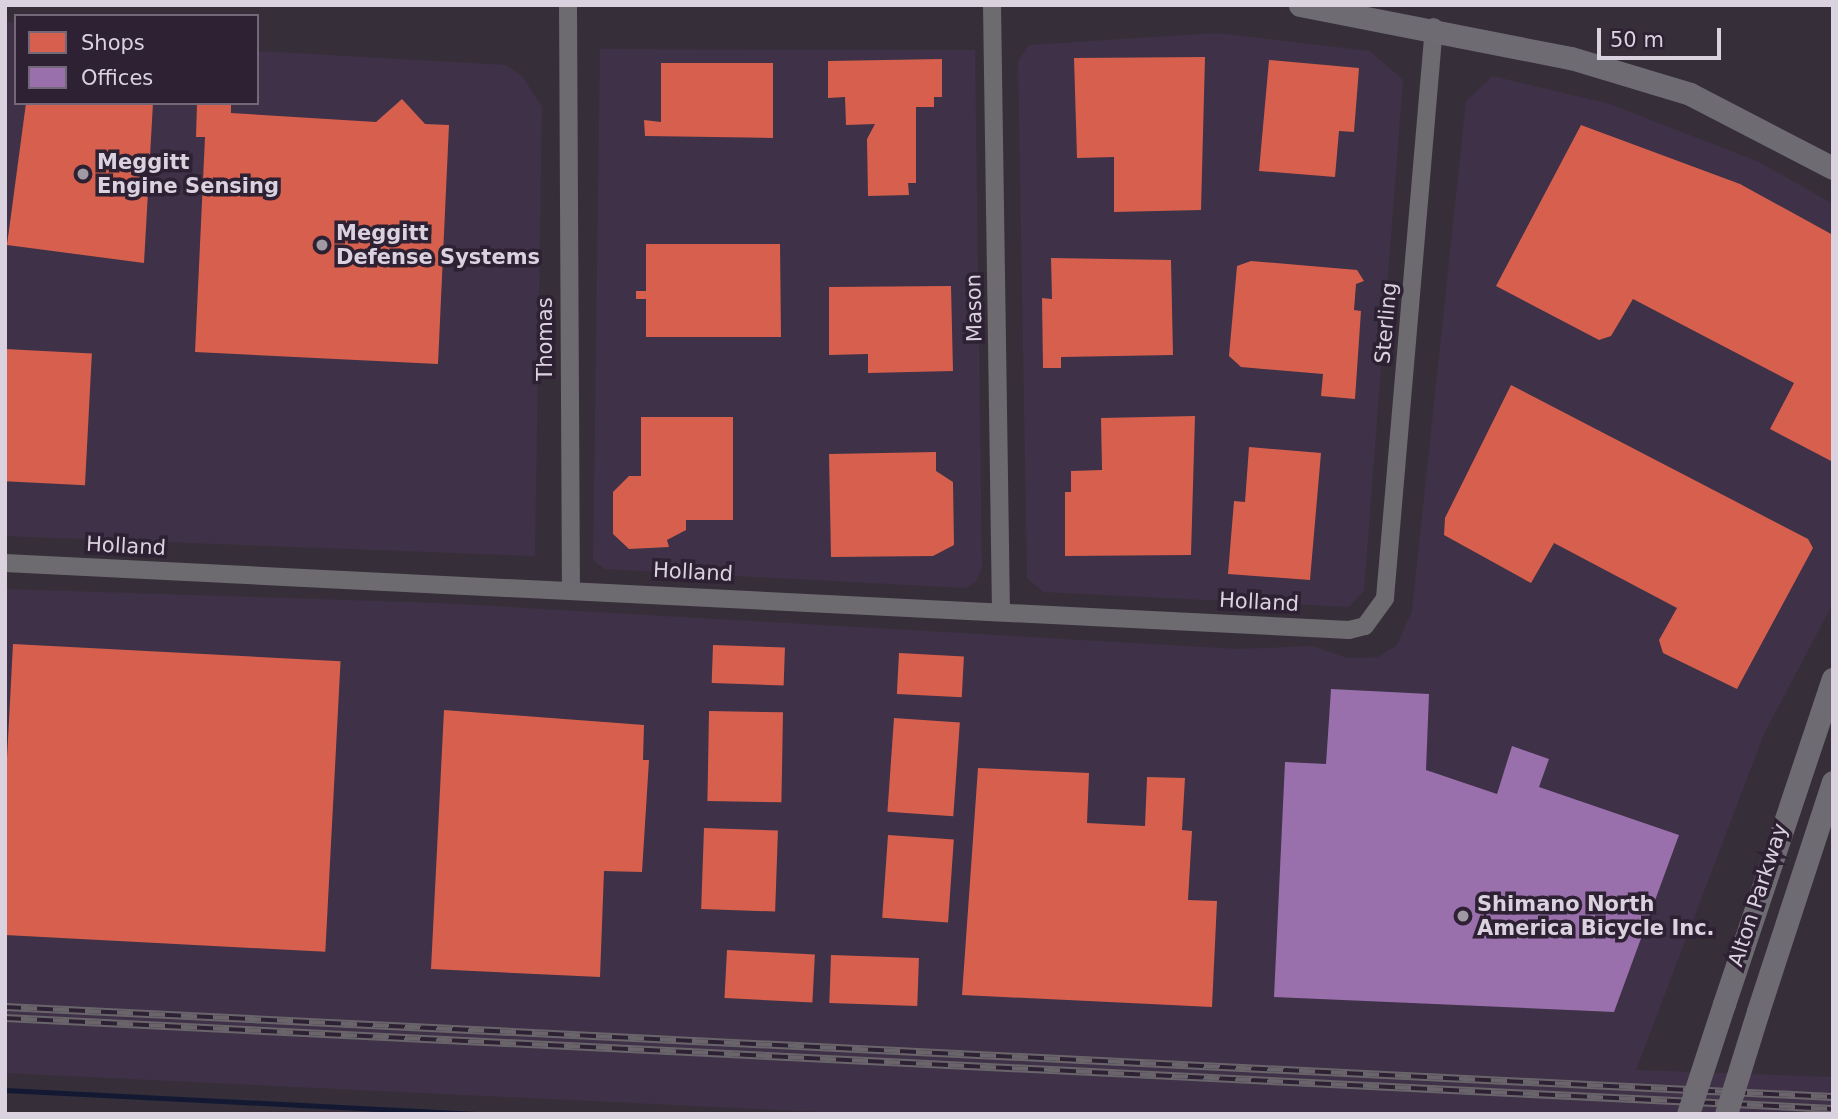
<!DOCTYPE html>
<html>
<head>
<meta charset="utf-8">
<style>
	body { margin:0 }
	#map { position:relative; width:1838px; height:1119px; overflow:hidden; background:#362f39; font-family:"DejaVu Sans",sans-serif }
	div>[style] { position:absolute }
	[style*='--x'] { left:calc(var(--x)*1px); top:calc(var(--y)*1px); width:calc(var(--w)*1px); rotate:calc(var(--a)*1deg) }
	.built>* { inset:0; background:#3f3147 }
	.shops>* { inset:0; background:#d6604d; transform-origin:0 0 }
	.offices>* { inset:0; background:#9970ab }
	.stream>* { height:5px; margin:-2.5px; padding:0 2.5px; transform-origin:2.5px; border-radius:2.5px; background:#131932 }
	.minor>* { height:18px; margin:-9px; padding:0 9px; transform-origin:9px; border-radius:9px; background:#6d6a70 }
	.major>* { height:23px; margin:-11.5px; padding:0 11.5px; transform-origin:11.5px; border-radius:11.5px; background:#6e6b72 }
	.rail>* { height:8px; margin-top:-4px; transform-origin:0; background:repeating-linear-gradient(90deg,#2d2133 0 16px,#69656b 0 32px); box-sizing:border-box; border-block:2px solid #69656b }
	.major-bridge>* { height:23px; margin:-11.5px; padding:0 11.5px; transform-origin:11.5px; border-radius:11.5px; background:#6e6b72 }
	.dots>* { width:19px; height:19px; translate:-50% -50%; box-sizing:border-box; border:4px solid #2d2133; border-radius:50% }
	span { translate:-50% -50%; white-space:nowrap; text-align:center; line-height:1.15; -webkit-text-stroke:7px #2d2133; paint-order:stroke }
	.poi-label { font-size:21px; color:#dad3df; font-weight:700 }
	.left { translate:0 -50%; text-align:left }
	.street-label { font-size:21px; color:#dad3df }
	.frame { position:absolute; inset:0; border:7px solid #dad3df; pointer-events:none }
	.legend { position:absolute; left:14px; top:14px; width:245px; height:91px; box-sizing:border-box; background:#2d2133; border:2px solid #726878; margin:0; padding:9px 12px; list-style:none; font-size:21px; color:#dad3df }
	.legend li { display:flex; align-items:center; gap:14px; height:35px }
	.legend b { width:35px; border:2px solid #726878 }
	.scale { position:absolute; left:1597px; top:28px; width:124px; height:32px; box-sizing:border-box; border:4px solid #dad3df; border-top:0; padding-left:9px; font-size:21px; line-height:24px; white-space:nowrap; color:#dad3df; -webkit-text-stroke:5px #2d2133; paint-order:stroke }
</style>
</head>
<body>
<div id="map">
	<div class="built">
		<div style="clip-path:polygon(5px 22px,16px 23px,16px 103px,257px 103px,257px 51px,506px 65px,522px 76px,542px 107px,535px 556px,5px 536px)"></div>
		<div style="clip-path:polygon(1217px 33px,1370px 51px,1403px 80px,1364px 591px,1349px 607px,1043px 592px,1027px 578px,1018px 62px,1029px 45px)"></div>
		<div style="clip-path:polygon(600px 49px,975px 50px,982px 568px,976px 582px,965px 588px,604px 569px,593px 560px)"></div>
		<div style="clip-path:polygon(1493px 76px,1610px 104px,1759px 162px,1833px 204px,1833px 603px,1764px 734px,1636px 1070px,1833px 1077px,1833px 1114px,862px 1114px,5px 1073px,5px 589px,440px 603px,1238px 649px,1313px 646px,1347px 658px,1378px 657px,1397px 645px,1412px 611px,1466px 101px)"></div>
	</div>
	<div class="shops">
		<div style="clip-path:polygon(1205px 57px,1201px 210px,1114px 212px,1114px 157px,1077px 158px,1074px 58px)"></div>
		<div style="clip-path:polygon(942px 59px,942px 97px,934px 97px,934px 107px,916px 107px,916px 183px,908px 183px,909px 195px,868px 196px,867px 139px,875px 124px,846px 125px,845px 97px,828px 98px,828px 61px)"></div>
		<div style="clip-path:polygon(1269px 60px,1359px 68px,1354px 132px,1339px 131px,1335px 177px,1259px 171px)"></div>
		<div style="clip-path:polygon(661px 63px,773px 63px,773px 138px,645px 136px,644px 120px,661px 122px)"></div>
		<div style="clip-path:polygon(402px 99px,425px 124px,449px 125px,438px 364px,195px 352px,205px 137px,196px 137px,197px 103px,231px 105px,231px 113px,376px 122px)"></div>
		<div style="clip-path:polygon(26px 103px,153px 103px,144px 263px,7px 245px)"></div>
		<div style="clip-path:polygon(1581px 125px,1740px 184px,1833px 235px,1833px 462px,1770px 429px,1794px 383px,1633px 299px,1611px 336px,1599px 340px,1496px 286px)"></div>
		<div style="clip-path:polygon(646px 244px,780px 244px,781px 337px,646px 337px,646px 299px,636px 299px,636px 291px,646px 291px)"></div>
		<div style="clip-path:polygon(1051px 258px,1171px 260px,1173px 355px,1061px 357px,1061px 368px,1043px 368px,1042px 298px,1052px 299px)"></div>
		<div style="clip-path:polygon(1251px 261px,1357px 270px,1364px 281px,1356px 284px,1354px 310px,1361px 311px,1355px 399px,1321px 396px,1323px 374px,1241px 367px,1229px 356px,1237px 266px)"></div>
		<div style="clip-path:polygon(951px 286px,953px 371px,868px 373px,868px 354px,829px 355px,829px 287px)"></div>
		<div style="left:5px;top:349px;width:87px;height:132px;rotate:3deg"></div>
		<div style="clip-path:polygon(1511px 385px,1808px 539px,1813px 548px,1737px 689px,1663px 653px,1659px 640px,1677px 608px,1554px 543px,1531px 583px,1444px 535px,1445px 518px)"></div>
		<div style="clip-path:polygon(1195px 416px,1191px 555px,1065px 556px,1065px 492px,1071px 492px,1071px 471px,1102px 470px,1101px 418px)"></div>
		<div style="clip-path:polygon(641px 417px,733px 417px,733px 520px,686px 520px,686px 530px,667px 540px,669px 547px,629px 549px,613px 534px,613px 492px,629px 476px,641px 476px)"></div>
		<div style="clip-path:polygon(1249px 447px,1321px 453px,1310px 580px,1228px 574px,1234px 501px,1245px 502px)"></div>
		<div style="clip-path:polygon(936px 452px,936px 471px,953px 482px,954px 545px,933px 556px,831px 557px,829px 454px)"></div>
		<div style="left:13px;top:644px;width:328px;height:291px;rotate:3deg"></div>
		<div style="left:713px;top:645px;width:72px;height:38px;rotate:2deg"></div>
		<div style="left:899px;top:653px;width:65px;height:41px;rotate:3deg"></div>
		<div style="clip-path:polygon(444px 710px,644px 725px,643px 760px,649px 760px,642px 872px,604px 871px,600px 977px,431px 969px)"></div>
		<div style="left:709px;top:711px;width:74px;height:90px;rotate:1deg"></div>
		<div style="left:894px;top:718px;width:66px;height:94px;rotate:4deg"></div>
		<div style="clip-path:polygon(978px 768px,1089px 773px,1087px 823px,1145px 826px,1147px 777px,1185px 778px,1182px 830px,1192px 831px,1188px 900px,1217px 901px,1212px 1007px,962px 995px)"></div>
		<div style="left:704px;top:828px;width:74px;height:81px;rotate:2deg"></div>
		<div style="left:888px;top:835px;width:66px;height:83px;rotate:4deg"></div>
		<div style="left:727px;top:950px;width:88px;height:48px;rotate:3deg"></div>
		<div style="left:831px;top:955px;width:88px;height:48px;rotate:2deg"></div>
	</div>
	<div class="offices">
		<div style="clip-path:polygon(1331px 689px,1429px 694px,1426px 770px,1497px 794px,1512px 746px,1549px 759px,1539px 787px,1679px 835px,1614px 1012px,1274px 997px,1285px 762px,1326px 764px)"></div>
	</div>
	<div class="stream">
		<div style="--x:5;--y:1090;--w:477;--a:2.9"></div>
	</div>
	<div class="minor">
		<div style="--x:568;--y:5;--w:585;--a:89.71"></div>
		<div style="--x:992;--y:5;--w:605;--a:89.15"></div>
		<div style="--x:5;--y:563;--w:1346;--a:2.85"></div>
		<div style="--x:1349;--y:630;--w:16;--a:-14"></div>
		<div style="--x:1365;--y:626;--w:34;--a:-54"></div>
		<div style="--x:1385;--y:598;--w:573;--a:-85.1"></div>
	</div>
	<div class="major">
		<div style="--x:1300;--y:5;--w:276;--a:11.1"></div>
		<div style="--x:1571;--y:58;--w:124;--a:16.8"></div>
		<div style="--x:1690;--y:94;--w:161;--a:27.4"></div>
		<div style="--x:1724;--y:1004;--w:343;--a:-71.5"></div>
		<div style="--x:1758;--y:1011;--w:241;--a:-71.9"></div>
	</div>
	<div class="rail">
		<div style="--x:5;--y:1007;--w:1830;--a:2.82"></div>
		<div style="--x:5;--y:1018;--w:1830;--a:2.85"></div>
	</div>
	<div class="major-bridge">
		<div style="--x:1688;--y:1114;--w:116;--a:-71.9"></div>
		<div style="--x:1726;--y:1114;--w:108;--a:-72.7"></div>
	</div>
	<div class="dots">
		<div style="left:83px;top:174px;background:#a19aa5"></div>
		<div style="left:322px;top:245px;background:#a19aa5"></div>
		<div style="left:1463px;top:916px;background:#a19aa5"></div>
	</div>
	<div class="poi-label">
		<span class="left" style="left:97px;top:174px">Meggitt<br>Engine Sensing</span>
		<span class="left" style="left:336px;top:245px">Meggitt<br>Defense Systems</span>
		<span class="left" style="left:1477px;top:916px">Shimano North<br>America Bicycle Inc.</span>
	</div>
	<div class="street-label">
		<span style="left:974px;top:308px;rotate:-91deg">Mason</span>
		<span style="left:1386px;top:323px;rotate:-85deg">Sterling</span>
		<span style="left:545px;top:339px;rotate:-90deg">Thomas</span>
		<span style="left:126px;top:546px;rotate:3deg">Holland</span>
		<span style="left:693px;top:572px;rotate:3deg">Holland</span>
		<span style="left:1259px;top:602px;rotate:3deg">Holland</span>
		<span style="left:1758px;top:895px;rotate:-72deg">Alton Parkway</span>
	</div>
	<div class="frame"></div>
	<ul class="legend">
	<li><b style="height:19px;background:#d6604d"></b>Shops</li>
	<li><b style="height:19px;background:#9970ab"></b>Offices</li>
	</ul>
	<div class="scale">50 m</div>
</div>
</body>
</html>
